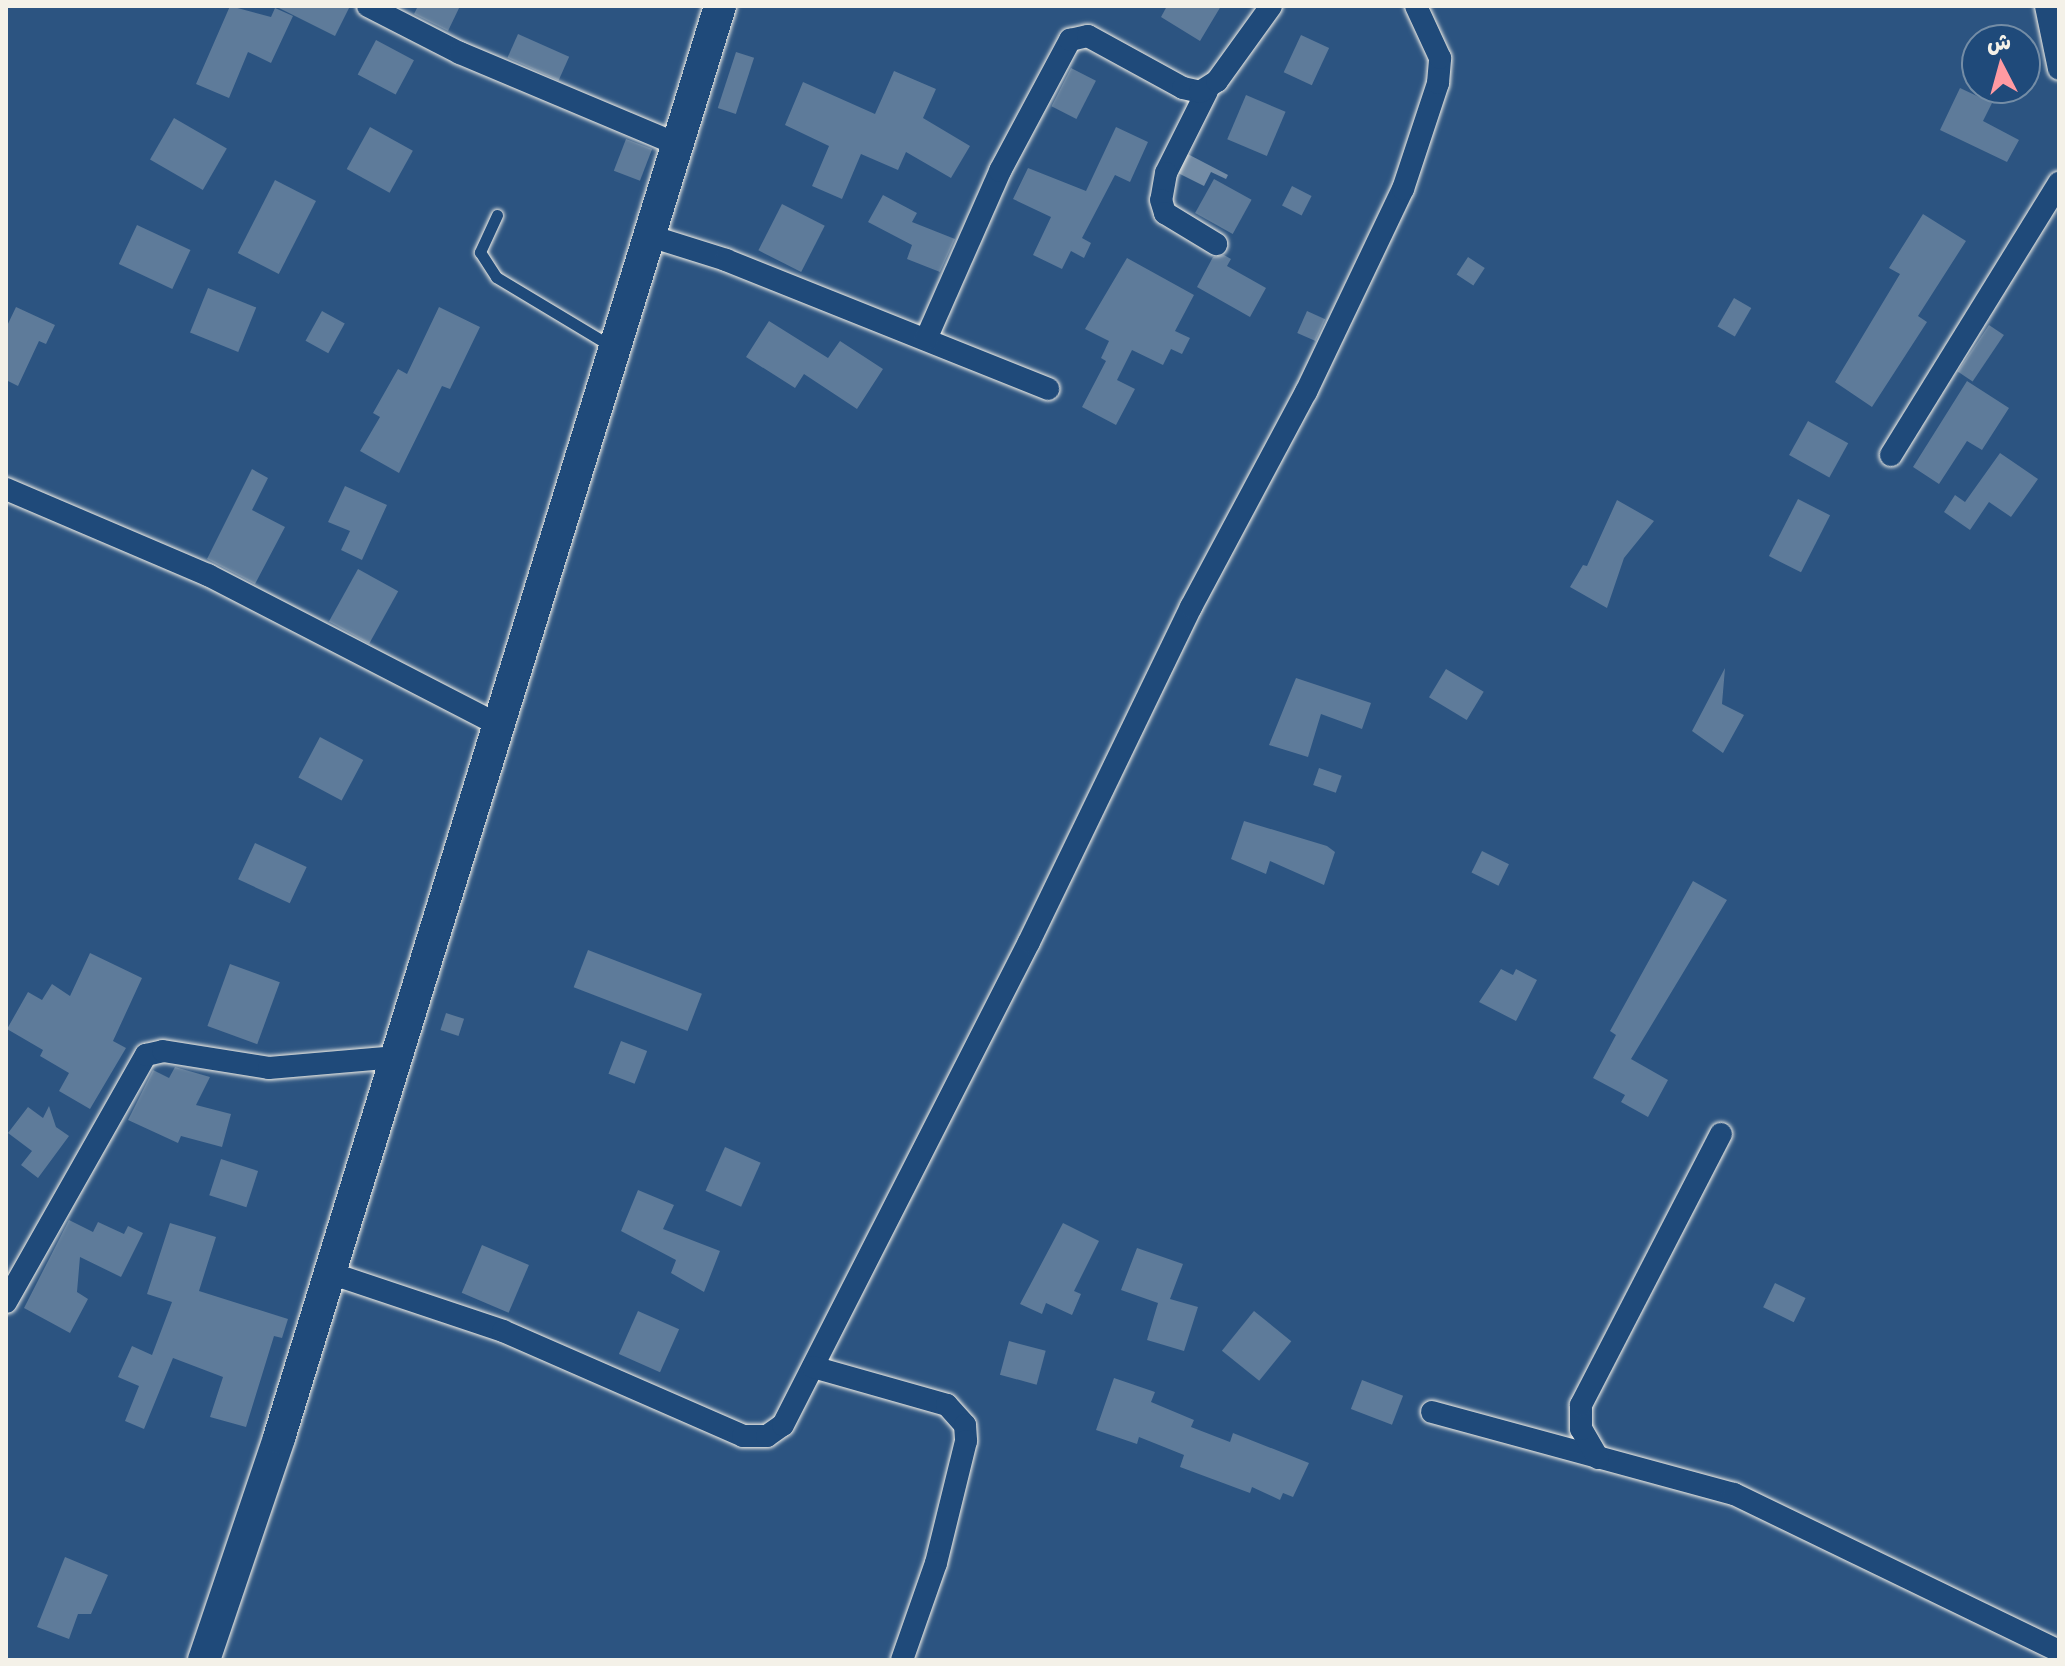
<!DOCTYPE html>
<html>
<head>
<meta charset="utf-8">
<style>
	body { margin:0 }
	#map { position:relative; width:2065px; height:1666px; overflow:hidden; background:#2c5481; font-family:Delius,"Playpen Sans Arabic",sans-serif }
	div>[style] { position:absolute }
	[style*='--x'] { left:calc(var(--x)*1px); top:calc(var(--y)*1px); width:calc(var(--w)*1px); rotate:calc(var(--a)*1deg) }
	.water>* { inset:0; background:#738ca6 }
	.building>* { inset:0; background:#5e7b9a; transform-origin:0 0 }
	.roads { filter:drop-shadow(0 0 2px #f4f1e8) drop-shadow(0 0 2px #f4f1e8) }
	.lane>* { height:11px; margin:-5.5px; padding:0 5.5px; transform-origin:5.5px; border-radius:5.5px; background:#1f4a7a }
	.street>* { height:22px; margin:-11px; padding:0 11px; transform-origin:11px; border-radius:11px; background:#1f4a7a }
	.secondary>* { height:32px; margin:-16px; padding:0 16px; transform-origin:16px; border-radius:16px; background:#1f4a7a }
	span { translate:-50% -50%; white-space:nowrap; text-align:center; line-height:1.15; -webkit-text-stroke:7px #1f4a7a; paint-order:stroke }
	.frame { position:absolute; inset:0; border:8px solid #f4f1e8; pointer-events:none }
	.north { position:absolute; left:1961px; top:24px; width:80px; height:80px; box-sizing:border-box; background:#1f4a7a; border:2px solid #748da6; border-radius:50%; rotate:354deg; font-size:22px; font-weight:700; line-height:32px; text-align:center; color:#f4f1e8 }
	.north::after { content:''; display:block; margin:auto; width:28px; height:36px; background:#ff9aa2; clip-path:polygon(50% 0,100% 100%,50% 72%,0 100%) }
</style>
</head>
<body>
<div id="map">
	<div class="water">
		<div style="clip-path:polygon(1180px 150px,1228px 175px,1226px 179px,1211px 172px,1204px 186px,1170px 169px)"></div>
	</div>
	<div class="building">
		<div style="clip-path:polygon(230px 6px,271px 17px,275px 8px,293px 16px,271px 63px,248px 52px,229px 98px,196px 84px)"></div>
		<div style="clip-path:polygon(275px 6px,350px 6px,335px 36px)"></div>
		<div style="clip-path:polygon(418px 6px,460px 6px,448px 31px,414px 14px)"></div>
		<div style="clip-path:polygon(1167px 6px,1221px 6px,1200px 41px,1161px 17px)"></div>
		<div style="left:518px;top:34px;width:56px;height:26px;rotate:24deg"></div>
		<div style="left:1301px;top:35px;width:31px;height:41px;rotate:25deg"></div>
		<div style="left:376px;top:40px;width:43px;height:39px;rotate:28deg"></div>
		<div style="left:736px;top:52px;width:19px;height:59px;rotate:18deg"></div>
		<div style="left:1071px;top:68px;width:28px;height:43px;rotate:27deg"></div>
		<div style="clip-path:polygon(894px 71px,936px 89px,923px 118px,970px 146px,951px 178px,906px 152px,898px 170px,861px 154px,842px 199px,812px 186px,829px 146px,785px 125px,803px 82px,875px 114px)"></div>
		<div style="clip-path:polygon(1960px 88px,1992px 103px,1983px 121px,2019px 140px,2007px 162px,1940px 130px)"></div>
		<div style="left:1246px;top:95px;width:43px;height:48px;rotate:23deg"></div>
		<div style="left:174px;top:118px;width:61px;height:48px;rotate:30deg"></div>
		<div style="left:370px;top:127px;width:49px;height:48px;rotate:29deg"></div>
		<div style="clip-path:polygon(1116px 127px,1148px 142px,1130px 182px,1115px 175px,1082px 238px,1091px 243px,1084px 258px,1071px 251px,1062px 269px,1033px 255px,1051px 217px,1013px 199px,1028px 168px,1086px 191px)"></div>
		<div style="left:626px;top:139px;width:28px;height:34px;rotate:21deg"></div>
		<div style="left:1214px;top:179px;width:43px;height:39px;rotate:29deg"></div>
		<div style="left:275px;top:180px;width:46px;height:82px;rotate:27deg"></div>
		<div style="left:1292px;top:186px;width:22px;height:22px;rotate:27deg"></div>
		<div style="clip-path:polygon(883px 195px,917px 213px,912px 222px,955px 239px,940px 272px,907px 259px,912px 245px,868px 222px)"></div>
		<div style="left:782px;top:204px;width:48px;height:52px;rotate:27deg"></div>
		<div style="clip-path:polygon(1923px 214px,1966px 241px,1918px 316px,1927px 322px,1872px 407px,1835px 382px,1900px 274px,1889px 268px)"></div>
		<div style="left:137px;top:225px;width:59px;height:43px;rotate:25deg"></div>
		<div style="clip-path:polygon(1224px 255px,1231px 259px,1227px 266px,1266px 288px,1250px 317px,1197px 287px,1213px 257px)"></div>
		<div style="left:1468px;top:257px;width:20px;height:21px;rotate:33deg"></div>
		<div style="clip-path:polygon(1127px 258px,1194px 295px,1175px 331px,1190px 338px,1182px 354px,1171px 349px,1163px 365px,1132px 350px,1117px 380px,1135px 389px,1116px 425px,1082px 407px,1106px 361px,1101px 358px,1109px 341px,1085px 329px)"></div>
		<div style="left:208px;top:288px;width:52px;height:48px;rotate:22deg"></div>
		<div style="left:1734px;top:298px;width:20px;height:33px;rotate:30deg"></div>
		<div style="clip-path:polygon(16px 307px,55px 325px,46px 344px,39px 341px,18px 386px,6px 380px,6px 328px)"></div>
		<div style="clip-path:polygon(439px 307px,480px 327px,450px 389px,442px 386px,399px 473px,360px 451px,380px 417px,373px 413px,398px 369px,407px 374px)"></div>
		<div style="left:322px;top:311px;width:26px;height:34px;rotate:29deg"></div>
		<div style="left:1307px;top:311px;width:20px;height:24px;rotate:24deg"></div>
		<div style="clip-path:polygon(769px 321px,828px 358px,840px 341px,883px 369px,857px 409px,804px 374px,795px 388px,746px 357px)"></div>
		<div style="left:1989px;top:325px;width:18px;height:56px;rotate:34deg"></div>
		<div style="clip-path:polygon(1967px 381px,2009px 408px,1982px 450px,1967px 441px,1939px 484px,1913px 467px)"></div>
		<div style="left:1808px;top:421px;width:46px;height:39px;rotate:29deg"></div>
		<div style="clip-path:polygon(2000px 453px,2038px 479px,2011px 517px,1989px 502px,1970px 530px,1944px 512px,1955px 495px,1965px 502px)"></div>
		<div style="clip-path:polygon(252px 469px,268px 478px,252px 510px,285px 527px,255px 584px,207px 559px)"></div>
		<div style="clip-path:polygon(345px 486px,387px 505px,362px 560px,341px 550px,350px 531px,328px 522px)"></div>
		<div style="left:1798px;top:499px;width:36px;height:64px;rotate:27deg"></div>
		<div style="clip-path:polygon(1617px 500px,1654px 521px,1624px 558px,1607px 608px,1570px 587px,1583px 565px,1587px 566px)"></div>
		<div style="left:358px;top:569px;width:46px;height:60px;rotate:29deg"></div>
		<div style="clip-path:polygon(1725px 668px,1722px 704px,1744px 715px,1723px 753px,1692px 731px)"></div>
		<div style="left:1446px;top:669px;width:44px;height:33px;rotate:31deg"></div>
		<div style="clip-path:polygon(1296px 678px,1371px 703px,1362px 729px,1321px 714px,1308px 757px,1269px 745px)"></div>
		<div style="left:320px;top:737px;width:49px;height:46px;rotate:28deg"></div>
		<div style="left:1319px;top:768px;width:24px;height:18px;rotate:19deg"></div>
		<div style="clip-path:polygon(1244px 821px,1327px 846px,1335px 852px,1324px 885px,1270px 861px,1266px 874px,1231px 859px)"></div>
		<div style="left:255px;top:843px;width:57px;height:40px;rotate:25deg"></div>
		<div style="left:1482px;top:851px;width:30px;height:24px;rotate:26deg"></div>
		<div style="clip-path:polygon(1693px 881px,1727px 900px,1631px 1059px,1668px 1080px,1648px 1117px,1621px 1102px,1625px 1095px,1593px 1078px,1616px 1035px,1610px 1031px)"></div>
		<div style="left:588px;top:950px;width:122px;height:40px;rotate:21deg"></div>
		<div style="clip-path:polygon(90px 953px,142px 978px,113px 1041px,126px 1048px,90px 1109px,59px 1091px,69px 1073px,40px 1056px,43px 1050px,7px 1029px,28px 992px,42px 1000px,52px 984px,70px 996px)"></div>
		<div style="left:230px;top:964px;width:53px;height:66px;rotate:20deg"></div>
		<div style="clip-path:polygon(1501px 969px,1513px 975px,1516px 969px,1537px 980px,1516px 1021px,1479px 1002px)"></div>
		<div style="left:446px;top:1013px;width:19px;height:18px;rotate:18deg"></div>
		<div style="left:621px;top:1041px;width:28px;height:35px;rotate:21deg"></div>
		<div style="clip-path:polygon(175px 1067px,210px 1077px,196px 1105px,231px 1114px,222px 1147px,181px 1136px,178px 1143px,128px 1120px,153px 1070px,169px 1078px)"></div>
		<div style="clip-path:polygon(49px 1106px,56px 1127px,69px 1136px,38px 1178px,21px 1165px,32px 1151px,8px 1133px,28px 1107px,43px 1118px)"></div>
		<div style="left:725px;top:1147px;width:39px;height:48px;rotate:24deg"></div>
		<div style="left:221px;top:1159px;width:39px;height:38px;rotate:18deg"></div>
		<div style="clip-path:polygon(638px 1190px,674px 1205px,663px 1229px,720px 1251px,704px 1292px,671px 1273px,676px 1260px,621px 1231px)"></div>
		<div style="clip-path:polygon(69px 1220px,93px 1232px,98px 1222px,124px 1234px,128px 1226px,143px 1233px,121px 1277px,80px 1257px,77px 1292px,88px 1299px,70px 1333px,24px 1308px)"></div>
		<div style="clip-path:polygon(170px 1223px,216px 1237px,199px 1291px,288px 1319px,282px 1338px,274px 1336px,246px 1427px,210px 1417px,223px 1377px,173px 1358px,144px 1429px,125px 1421px,139px 1386px,118px 1377px,132px 1346px,152px 1355px,172px 1302px,147px 1294px)"></div>
		<div style="clip-path:polygon(1063px 1223px,1099px 1241px,1074px 1291px,1081px 1294px,1072px 1315px,1046px 1303px,1042px 1314px,1020px 1304px)"></div>
		<div style="left:482px;top:1245px;width:51px;height:52px;rotate:23deg"></div>
		<div style="clip-path:polygon(1137px 1248px,1183px 1264px,1170px 1299px,1198px 1307px,1184px 1351px,1147px 1340px,1158px 1303px,1121px 1290px)"></div>
		<div style="left:1775px;top:1283px;width:34px;height:27px;rotate:26deg"></div>
		<div style="left:638px;top:1311px;width:45px;height:47px;rotate:24deg"></div>
		<div style="left:1254px;top:1311px;width:48px;height:51px;rotate:39deg"></div>
		<div style="left:1009px;top:1341px;width:38px;height:35px;rotate:15deg"></div>
		<div style="clip-path:polygon(1114px 1378px,1155px 1392px,1151px 1402px,1194px 1420px,1191px 1427px,1230px 1442px,1233px 1433px,1309px 1463px,1293px 1497px,1283px 1493px,1280px 1500px,1252px 1487px,1250px 1493px,1180px 1467px,1184px 1455px,1139px 1437px,1137px 1444px,1096px 1430px)"></div>
		<div style="left:1362px;top:1380px;width:44px;height:31px;rotate:21deg"></div>
		<div style="clip-path:polygon(65px 1557px,108px 1575px,91px 1614px,78px 1614px,69px 1639px,37px 1627px)"></div>
	</div>
	<div class="roads">
		<div class="lane">
			<div style="--x:497;--y:215;--w:41;--a:114.7"></div>
			<div style="--x:480;--y:252;--w:30;--a:57"></div>
			<div style="--x:496;--y:277;--w:134;--a:31"></div>
		</div>
		<div class="street">
			<div style="--x:368;--y:6;--w:103;--a:27.1"></div>
			<div style="--x:460;--y:53;--w:238;--a:22.8"></div>
			<div style="--x:2046;--y:6;--w:64;--a:78.3"></div>
			<div style="--x:1207;--y:91;--w:92;--a:116.6"></div>
			<div style="--x:1166;--y:173;--w:27;--a:100"></div>
			<div style="--x:1161;--y:200;--w:14;--a:73"></div>
			<div style="--x:1165;--y:213;--w:60;--a:31.3"></div>
			<div style="--x:650;--y:236;--w:80;--a:17.5"></div>
			<div style="--x:726;--y:260;--w:347;--a:21.8"></div>
			<div style="--x:926;--y:339;--w:184;--a:-66.2"></div>
			<div style="--x:1000;--y:171;--w:149;--a:-61.9"></div>
			<div style="--x:1070;--y:40;--w:18;--a:-13"></div>
			<div style="--x:1088;--y:36;--w:108;--a:28.7"></div>
			<div style="--x:1183;--y:88;--w:17;--a:13"></div>
			<div style="--x:1200;--y:92;--w:20;--a:-33"></div>
			<div style="--x:1217;--y:81;--w:92;--a:-54.2"></div>
			<div style="--x:1891;--y:455;--w:320;--a:-58.3"></div>
			<div style="--x:6;--y:489;--w:220;--a:23.1"></div>
			<div style="--x:208;--y:575;--w:327;--a:27.3"></div>
			<div style="--x:330;--y:1273;--w:182;--a:18.5"></div>
			<div style="--x:503;--y:1331;--w:262;--a:23.6"></div>
			<div style="--x:743;--y:1436;--w:24;--a:0"></div>
			<div style="--x:767;--y:1436;--w:19;--a:-35"></div>
			<div style="--x:783;--y:1425;--w:542;--a:-63.01"></div>
			<div style="--x:1029;--y:942;--w:372;--a:-64.2"></div>
			<div style="--x:1191;--y:607;--w:244;--a:-61.9"></div>
			<div style="--x:1306;--y:392;--w:225;--a:-64.5"></div>
			<div style="--x:1403;--y:189;--w:112;--a:-71.7"></div>
			<div style="--x:1438;--y:83;--w:25;--a:-85"></div>
			<div style="--x:1440;--y:58;--w:57;--a:-114.8"></div>
			<div style="--x:6;--y:1302;--w:284;--a:-60.5"></div>
			<div style="--x:146;--y:1055;--w:17;--a:-13"></div>
			<div style="--x:163;--y:1051;--w:107;--a:9.1"></div>
			<div style="--x:269;--y:1068;--w:128;--a:-4.9"></div>
			<div style="--x:813;--y:1367;--w:139;--a:15.8"></div>
			<div style="--x:947;--y:1405;--w:27;--a:48"></div>
			<div style="--x:965;--y:1425;--w:16;--a:86"></div>
			<div style="--x:966;--y:1441;--w:126;--a:103.8"></div>
			<div style="--x:936;--y:1563;--w:103;--a:109.3"></div>
			<div style="--x:1432;--y:1412;--w:313;--a:15.2"></div>
			<div style="--x:1734;--y:1494;--w:361;--a:25.8"></div>
			<div style="--x:1598;--y:1458;--w:34;--a:-120"></div>
			<div style="--x:1581;--y:1429;--w:24;--a:-90"></div>
			<div style="--x:1581;--y:1405;--w:305;--a:-62.7"></div>
		</div>
		<div class="secondary">
			<div style="--x:204;--y:1660;--w:234;--a:-71.3"></div>
			<div style="--x:279;--y:1438;--w:1498;--a:-72.88"></div>
		</div>
	</div>
	<div class="frame"></div>
	<div class="north">ش</div>
</div>
</body>
</html>
